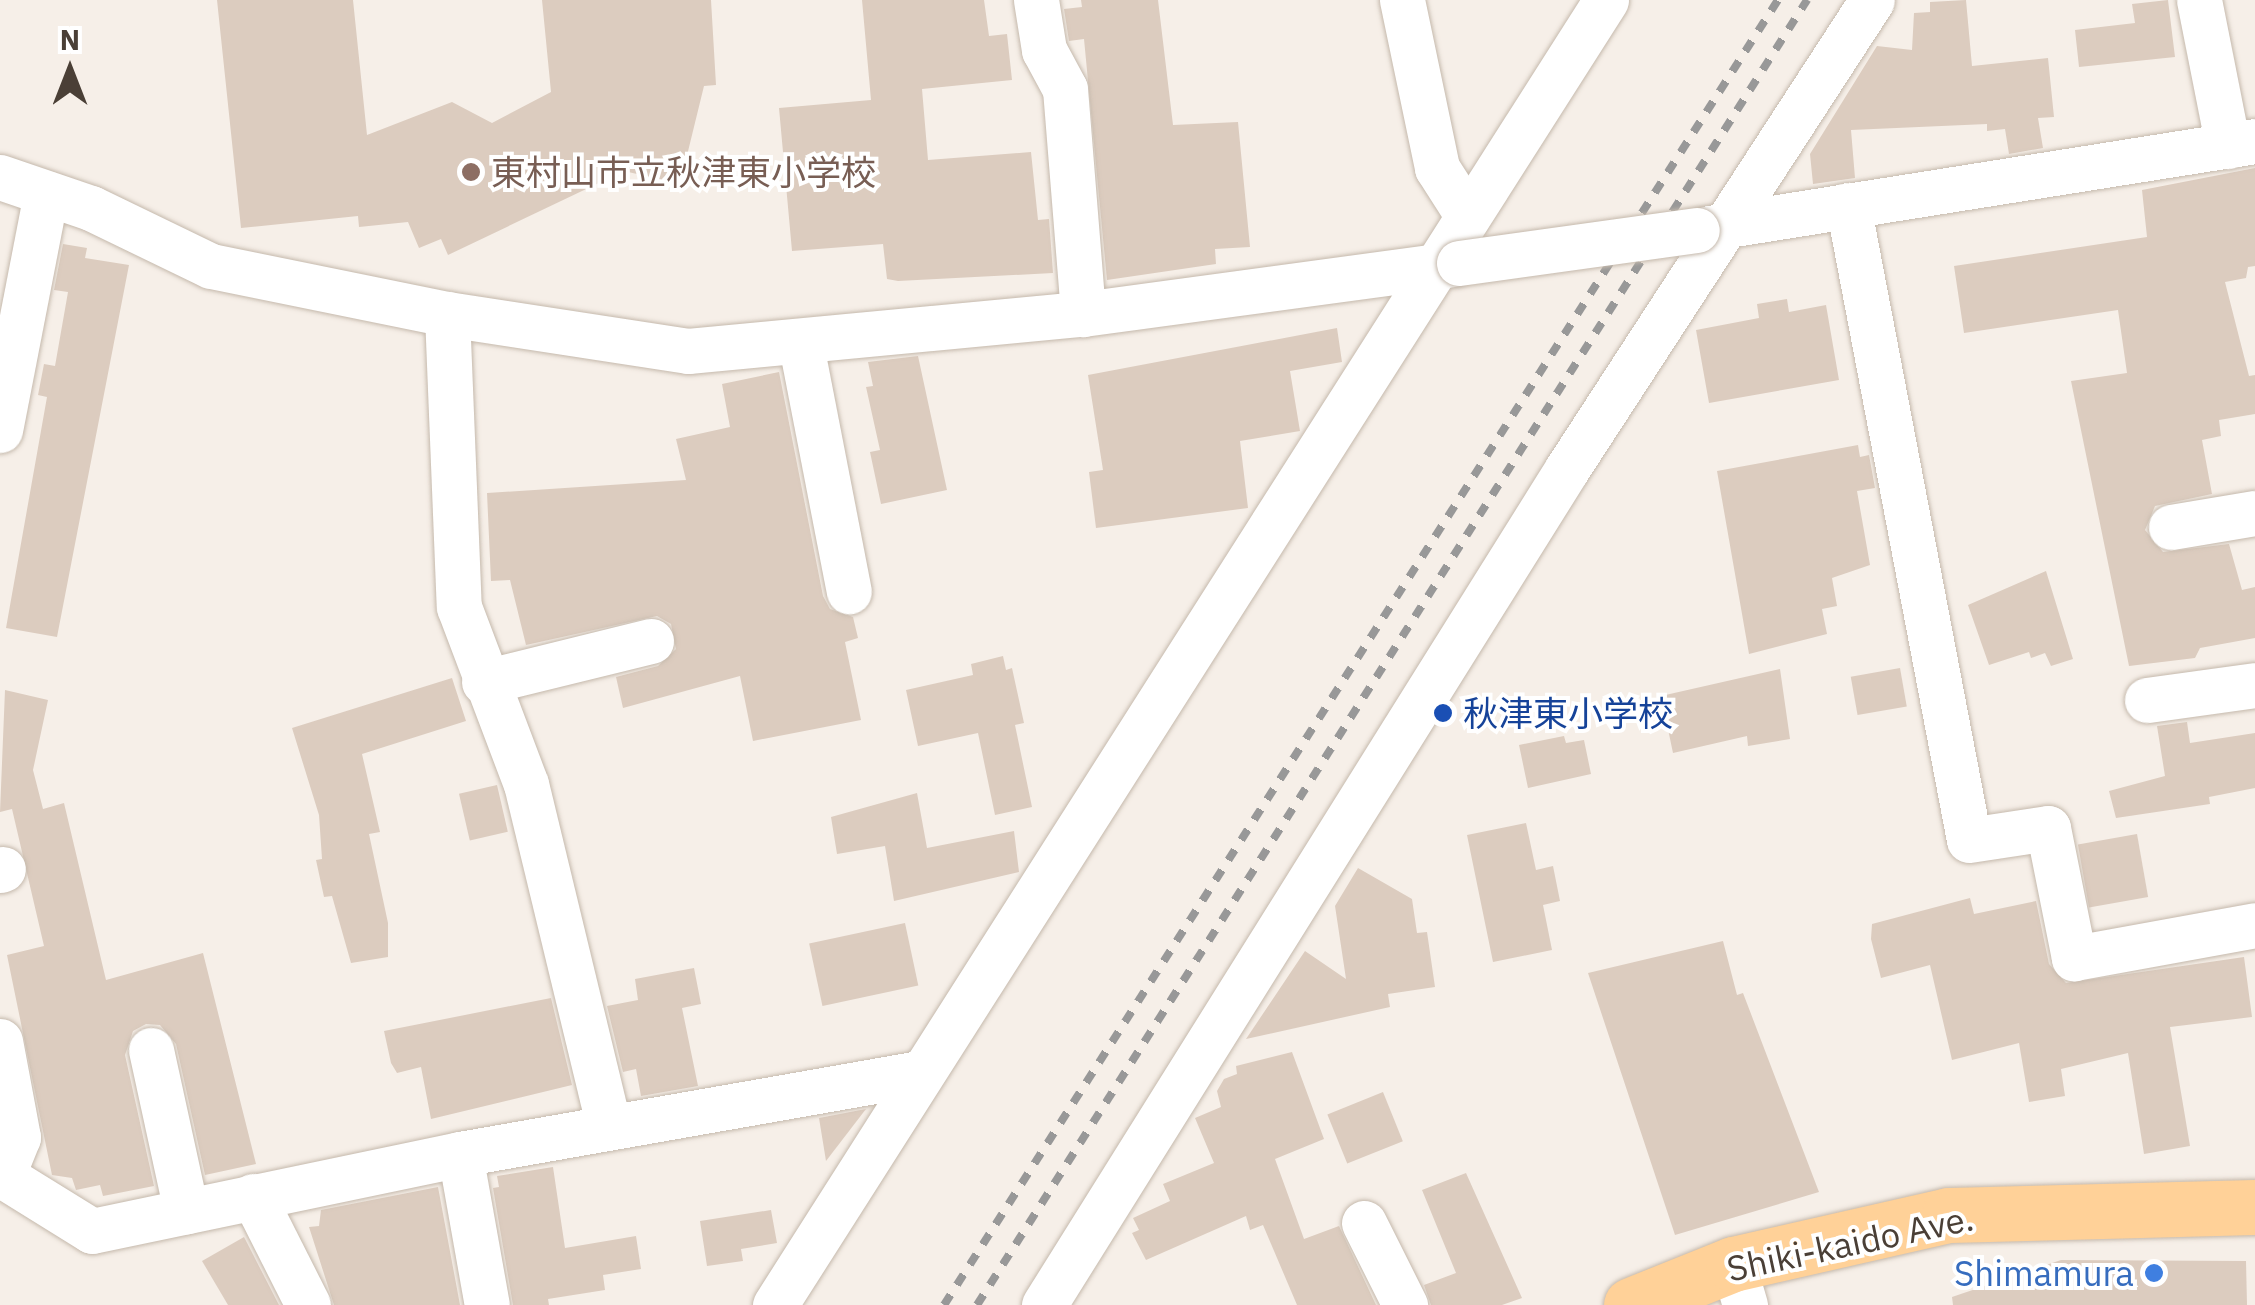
<!DOCTYPE html>
<html>
<head>
<meta charset="utf-8">
<style>
	body { margin:0 }
	#map { position:relative; width:2255px; height:1305px; overflow:hidden; background:#f6efe8; font-family:"IBM Plex Sans","Noto Sans JP",sans-serif }
	div>[style] { position:absolute }
	[style*='--x'] { left:calc(var(--x)*1px); top:calc(var(--y)*1px); width:calc(var(--w)*1px); rotate:calc(var(--a)*1deg) }
	.building>* { inset:0; background:#dcccbf; transform-origin:0 0 }
	.roads { filter:drop-shadow(0 0 2px #c5b9ac) drop-shadow(0 0 2px #c5b9ac) }
	.minor>* { height:45px; margin:-22.5px; padding:0 22.5px; transform-origin:22.5px; border-radius:22.5px; background:#fff }
	.major>* { height:55px; margin:-27.5px; padding:0 27.5px; transform-origin:27.5px; border-radius:27.5px; background:#ffd198 }
	.rail>* { height:8px; margin-top:-4px; transform-origin:0; background:repeating-linear-gradient(90deg,#989898 0 12px,transparent 0 24px) }
	.bridges { filter:drop-shadow(0 0 2px #c5b9ac) drop-shadow(0 0 2px #c5b9ac) }
	.minor-bridge>* { height:45px; margin:-22.5px; padding:0 22.5px; transform-origin:22.5px; border-radius:22.5px; background:#fff }
	.dots>* { width:28px; height:28px; translate:-50% -50%; box-sizing:border-box; border:5px solid #fff; border-radius:50% }
	span { translate:-50% -50%; white-space:nowrap; text-align:center; line-height:1.15; -webkit-text-stroke:8px #fff; paint-order:stroke }
	.education-label { font-size:35px; color:#785e54 }
	.left { translate:0 -50%; text-align:left }
	.transit-label { font-size:35px; color:#164399 }
	.street-label { font-size:35px; color:#4a3f36 }
	.shop-label { font-size:35px; color:#366cbe }
	.right { translate:-100% -50%; text-align:right }
	.north { position:absolute; left:20px; top:20px; width:100px; height:100px; -webkit-text-stroke:8px #fff; paint-order:stroke; rotate:0deg; font-size:28px; font-weight:700; line-height:40px; text-align:center; color:#4a3f36 }
	.north::after { content:''; display:block; margin:auto; width:35px; height:45px; background:#4a3f36; clip-path:polygon(50% 0,100% 100%,50% 72%,0 100%) }
</style>
</head>
<body>
<div id="map">
	<div class="building">
		<div style="clip-path:polygon(217px 0,353px 0,367px 135px,452px 102px,492px 123px,551px 92px,542px 0,711px 0,716px 85px,704px 86px,680px 184px,624px 171px,448px 255px,441px 239px,419px 248px,408px 222px,359px 227px,358px 216px,241px 228px)"></div>
		<div style="clip-path:polygon(862px 0,984px 0,989px 36px,1007px 34px,1012px 80px,922px 89px,928px 160px,1031px 152px,1038px 220px,1049px 219px,1053px 273px,898px 281px,887px 279px,883px 244px,792px 251px,779px 108px,871px 100px)"></div>
		<div style="clip-path:polygon(1081px 0,1158px 0,1173px 125px,1238px 122px,1250px 247px,1215px 249px,1216px 264px,1107px 280px,1084px 39px,1069px 41px,1064px 9px,1082px 7px)"></div>
		<div style="clip-path:polygon(1966px 0,1972px 66px,2048px 58px,2054px 117px,2038px 118px,2043px 148px,2009px 154px,2005px 129px,1987px 131px,1987px 124px,1851px 130px,1855px 178px,1813px 184px,1810px 154px,1877px 46px,1912px 50px,1914px 13px,1930px 12px,1930px 2px)"></div>
		<div style="clip-path:polygon(2168px 0,2175px 57px,2079px 67px,2075px 30px,2135px 23px,2132px 4px)"></div>
		<div style="clip-path:polygon(2255px 168px,2255px 266px,2248px 267px,2246px 278px,2225px 282px,2249px 376px,2255px 375px,2255px 414px,2219px 420px,2221px 436px,2202px 440px,2212px 494px,2155px 506px,2145px 530px,2163px 552px,2229px 544px,2242px 590px,2255px 587px,2255px 638px,2200px 648px,2195px 658px,2129px 666px,2071px 381px,2127px 373px,2118px 310px,1964px 333px,1954px 266px,2147px 237px,2142px 190px)"></div>
		<div style="clip-path:polygon(63px 244px,87px 248px,85px 258px,129px 265px,57px 637px,6px 628px,47px 397px,38px 395px,44px 364px,55px 366px,68px 292px,54px 290px)"></div>
		<div style="clip-path:polygon(1787px 299px,1789px 312px,1826px 305px,1839px 380px,1709px 403px,1696px 330px,1759px 318px,1757px 304px)"></div>
		<div style="clip-path:polygon(1337px 328px,1342px 362px,1290px 371px,1300px 431px,1240px 441px,1248px 508px,1096px 528px,1089px 472px,1103px 470px,1088px 375px)"></div>
		<div style="clip-path:polygon(918px 356px,947px 490px,881px 504px,870px 452px,880px 450px,866px 387px,873px 386px,868px 362px)"></div>
		<div style="clip-path:polygon(779px 372px,823px 596px,830px 609px,853px 617px,858px 638px,845px 642px,861px 720px,753px 741px,740px 676px,623px 708px,616px 677px,658px 666px,676px 649px,671px 624px,657px 616px,526px 645px,510px 580px,491px 581px,487px 493px,686px 480px,676px 439px,730px 427px,722px 384px)"></div>
		<div style="clip-path:polygon(1858px 445px,1860px 457px,1869px 455px,1875px 488px,1857px 491px,1870px 565px,1832px 578px,1837px 606px,1822px 609px,1827px 634px,1749px 654px,1717px 471px)"></div>
		<div style="clip-path:polygon(2046px 571px,2073px 659px,2051px 666px,2045px 653px,2031px 658px,2029px 652px,1989px 665px,1968px 605px)"></div>
		<div style="clip-path:polygon(1003px 656px,1006px 670px,1012px 668px,1024px 723px,1015px 725px,1032px 807px,995px 815px,978px 733px,918px 746px,906px 690px,973px 675px,971px 664px)"></div>
		<div style="left:1900px;top:668px;width:39px;height:50px;rotate:80deg"></div>
		<div style="clip-path:polygon(1780px 669px,1790px 739px,1748px 746px,1747px 736px,1673px 753px,1661px 696px)"></div>
		<div style="clip-path:polygon(452px 678px,466px 721px,362px 754px,380px 832px,369px 834px,388px 923px,388px 957px,351px 963px,332px 896px,324px 897px,316px 860px,322px 859px,319px 815px,292px 728px)"></div>
		<div style="clip-path:polygon(5px 690px,48px 700px,33px 770px,43px 809px,64px 803px,106px 980px,203px 953px,256px 1164px,205px 1175px,176px 1044px,160px 1025px,146px 1024px,133px 1031px,125px 1055px,154px 1186px,103px 1196px,100px 1185px,76px 1190px,72px 1178px,52px 1175px,7px 955px,44px 946px,12px 809px,0 812px)"></div>
		<div style="clip-path:polygon(2187px 722px,2190px 743px,2255px 733px,2255px 788px,2209px 797px,2210px 804px,2116px 818px,2109px 791px,2165px 776px,2157px 726px)"></div>
		<div style="clip-path:polygon(1564px 736px,1566px 743px,1584px 740px,1591px 774px,1528px 788px,1519px 745px)"></div>
		<div style="left:497px;top:785px;width:48px;height:39px;rotate:77deg"></div>
		<div style="clip-path:polygon(917px 793px,927px 848px,1014px 831px,1019px 872px,894px 901px,885px 846px,837px 854px,831px 817px)"></div>
		<div style="clip-path:polygon(1526px 823px,1536px 870px,1553px 866px,1560px 901px,1543px 905px,1552px 950px,1493px 962px,1467px 835px)"></div>
		<div style="left:2137px;top:834px;width:64px;height:60px;rotate:80deg"></div>
		<div style="clip-path:polygon(1358px 868px,1412px 899px,1417px 933px,1427px 932px,1435px 987px,1388px 994px,1390px 1007px,1246px 1039px,1305px 951px,1346px 979px,1335px 906px)"></div>
		<div style="clip-path:polygon(1970px 898px,1974px 914px,2036px 901px,2049px 964px,2066px 983px,2244px 957px,2252px 1017px,2170px 1027px,2190px 1146px,2144px 1154px,2128px 1053px,2061px 1069px,2065px 1096px,2029px 1102px,2019px 1043px,1952px 1060px,1930px 965px,1881px 978px,1871px 939px,1872px 924px)"></div>
		<div style="left:905px;top:923px;width:64px;height:98px;rotate:78deg"></div>
		<div style="clip-path:polygon(1723px 941px,1737px 995px,1743px 993px,1819px 1192px,1675px 1235px,1588px 973px)"></div>
		<div style="clip-path:polygon(694px 968px,701px 1004px,682px 1008px,698px 1086px,641px 1096px,636px 1069px,623px 1072px,607px 1006px,638px 1000px,635px 979px)"></div>
		<div style="clip-path:polygon(551px 998px,572px 1085px,431px 1119px,421px 1067px,397px 1073px,391px 1063px,384px 1031px)"></div>
		<div style="clip-path:polygon(1292px 1052px,1324px 1139px,1275px 1159px,1304px 1239px,1339px 1226px,1376px 1305px,1297px 1305px,1263px 1225px,1250px 1230px,1246px 1216px,1146px 1260px,1132px 1233px,1139px 1230px,1133px 1218px,1170px 1201px,1163px 1184px,1214px 1163px,1195px 1118px,1221px 1107px,1217px 1091px,1224px 1079px,1237px 1074px,1236px 1066px)"></div>
		<div style="left:1383px;top:1092px;width:53px;height:60px;rotate:68deg"></div>
		<div style="clip-path:polygon(866px 1109px,826px 1161px,819px 1118px)"></div>
		<div style="clip-path:polygon(553px 1167px,565px 1248px,636px 1236px,641px 1269px,603px 1275px,605px 1290px,548px 1299px,549px 1305px,513px 1305px,493px 1188px,499px 1187px,497px 1176px)"></div>
		<div style="clip-path:polygon(1466px 1173px,1522px 1298px,1502px 1305px,1431px 1305px,1424px 1285px,1456px 1273px,1422px 1190px)"></div>
		<div style="clip-path:polygon(438px 1187px,460px 1305px,334px 1305px,309px 1227px,319px 1226px,321px 1210px)"></div>
		<div style="clip-path:polygon(771px 1210px,777px 1243px,741px 1249px,743px 1261px,707px 1266px,700px 1221px)"></div>
		<div style="clip-path:polygon(244px 1237px,279px 1305px,228px 1305px,202px 1261px)"></div>
		<div style="clip-path:polygon(2061px 1260px,2246px 1261px,2247px 1305px,1953px 1305px,1952px 1297px)"></div>
	</div>
	<div class="roads">
		<div class="minor">
			<div style="--x:1036;--y:0;--w:51;--a:80.9"></div>
			<div style="--x:1044;--y:50;--w:44;--a:61.7"></div>
			<div style="--x:1065;--y:89;--w:226;--a:85.4"></div>
			<div style="--x:1402;--y:0;--w:172;--a:78.2"></div>
			<div style="--x:1437;--y:168;--w:56;--a:57.4"></div>
			<div style="--x:2199;--y:0;--w:149;--a:78.8"></div>
			<div style="--x:0;--y:177;--w:96;--a:18.8"></div>
			<div style="--x:91;--y:208;--w:133;--a:25.8"></div>
			<div style="--x:211;--y:266;--w:241;--a:11.5"></div>
			<div style="--x:447;--y:314;--w:244;--a:8.7"></div>
			<div style="--x:688;--y:351;--w:397;--a:-5.4"></div>
			<div style="--x:1083;--y:314;--w:372;--a:-7.7"></div>
			<div style="--x:1848;--y:205;--w:646;--a:79.21"></div>
			<div style="--x:1969;--y:840;--w:80;--a:-8.6"></div>
			<div style="--x:2048;--y:828;--w:133;--a:78.7"></div>
			<div style="--x:2074;--y:958;--w:184;--a:-10.3"></div>
			<div style="--x:1709;--y:228;--w:553;--a:-9.05"></div>
			<div style="--x:447;--y:314;--w:293;--a:87.7"></div>
			<div style="--x:459;--y:607;--w:189;--a:69.3"></div>
			<div style="--x:526;--y:784;--w:353;--a:76.4"></div>
			<div style="--x:801;--y:345;--w:251;--a:79"></div>
			<div style="--x:0;--y:430;--w:241;--a:-79"></div>
			<div style="--x:2171;--y:527;--w:85;--a:-9.5"></div>
			<div style="--x:484;--y:682;--w:172;--a:-13.8"></div>
			<div style="--x:2147;--y:700;--w:109;--a:-7.9"></div>
			<div style="--x:0;--y:870;--w:3;--a:-18"></div>
			<div style="--x:0;--y:1041;--w:98;--a:79.4"></div>
			<div style="--x:18;--y:1137;--w:40;--a:112"></div>
			<div style="--x:151;--y:1050;--w:165;--a:77.7"></div>
			<div style="--x:460;--y:1154;--w:153;--a:79.9"></div>
			<div style="--x:0;--y:1174;--w:108;--a:31.8"></div>
			<div style="--x:92;--y:1231;--w:376;--a:-11.8"></div>
			<div style="--x:460;--y:1154;--w:468;--a:-10"></div>
			<div style="--x:253;--y:1196;--w:122;--a:63.2"></div>
			<div style="--x:1364;--y:1223;--w:92;--a:63.4"></div>
			<div style="--x:1733;--y:1264;--w:43;--a:73.7"></div>
			<div style="--x:775;--y:1305;--w:1547;--a:-57.51"></div>
			<div style="--x:1044;--y:1305;--w:986;--a:-57.97"></div>
			<div style="--x:1567;--y:469;--w:559;--a:-56.96"></div>
		</div>
		<div class="major">
			<div style="--x:1631;--y:1305;--w:110;--a:-21.9"></div>
			<div style="--x:1733;--y:1264;--w:221;--a:-12.8"></div>
			<div style="--x:1949;--y:1215;--w:306;--a:-1.5"></div>
		</div>
	</div>
	<div class="rail">
		<div style="--x:944;--y:1305;--w:1549;--a:-57.42"></div>
		<div style="--x:977;--y:1305;--w:1547;--a:-57.54"></div>
	</div>
	<div class="bridges">
		<div class="minor-bridge">
			<div style="--x:1459;--y:263;--w:240;--a:-7.9"></div>
		</div>
	</div>
	<div class="dots">
		<div style="left:471px;top:172px;background:#8d6e63"></div>
		<div style="left:1443px;top:713px;background:#1a4fb4"></div>
		<div style="left:2154px;top:1273px;background:#3f7fe0"></div>
	</div>
	<div class="education-label">
		<span class="left" style="left:491px;top:172px">東村山市立秋津東小学校</span>
	</div>
	<div class="transit-label">
		<span class="left" style="left:1463px;top:713px">秋津東小学校</span>
	</div>
	<div class="street-label">
		<span style="left:1850px;top:1243px;rotate:-12deg">Shiki-kaido Ave.</span>
	</div>
	<div class="shop-label">
		<span class="right" style="left:2134px;top:1273px">Shimamura</span>
	</div>
	<div class="north">N</div>
</div>
</body>
</html>
